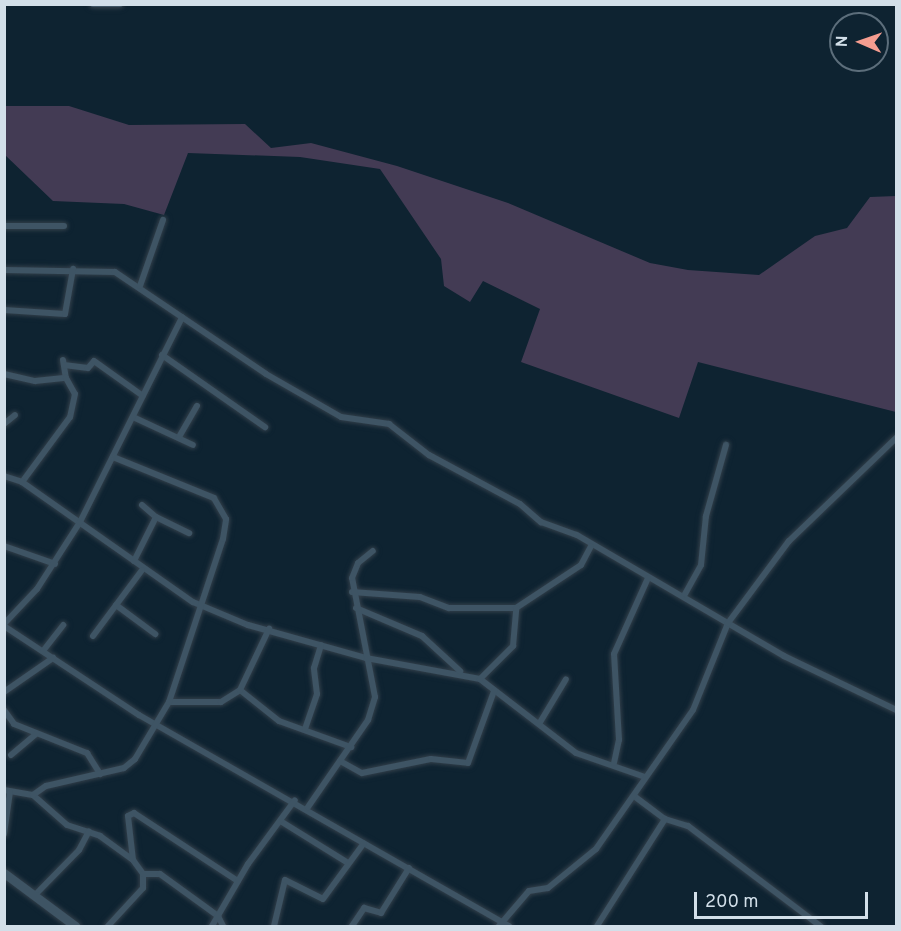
<!DOCTYPE html>
<html>
<head>
<meta charset="utf-8">
<style>
	body { margin:0 }
	#map { position:relative; width:901px; height:931px; overflow:hidden; background:#0e2331; font-family:Overpass,sans-serif }
	div>[style] { position:absolute }
	[style*='--x'] { left:calc(var(--x)*1px); top:calc(var(--y)*1px); width:calc(var(--w)*1px); rotate:calc(var(--a)*1deg) }
	.green>* { inset:0; background:#433b54 }
	.roads { filter:drop-shadow(0 0 2px #323f4a) drop-shadow(0 0 2px #323f4a) }
	.minor>* { height:6px; margin:-3px; padding:0 3px; transform-origin:3px; border-radius:3px; background:#3e5464 }
	.secondary>* { height:9px; margin:-4.5px; padding:0 4.5px; transform-origin:4.5px; border-radius:4.5px; background:#3e5464 }
	span { translate:-50% -50%; white-space:nowrap; text-align:center; line-height:1.15; -webkit-text-stroke:6px #0e2331; paint-order:stroke }
	.frame { position:absolute; inset:0; border:6px solid #d2dfe9; pointer-events:none }
	.north { position:absolute; left:829px; top:12px; width:60px; height:60px; box-sizing:border-box; background:#0e2331; border:2px solid #5c6e7b; border-radius:50%; rotate:272deg; font-size:16px; font-weight:700; line-height:24px; text-align:center; color:#d2dfe9 }
	.north::after { content:''; display:block; margin:auto; width:21px; height:27px; background:#f59d90; clip-path:polygon(50% 0,100% 100%,50% 72%,0 100%) }
	.scale { position:absolute; left:694px; top:892px; width:174px; height:27px; box-sizing:border-box; border:3px solid #d2dfe9; border-top:0; padding-left:8px; font-size:18px; line-height:21px; white-space:nowrap; color:#d2dfe9; -webkit-text-stroke:4px #0e2331; paint-order:stroke }
</style>
</head>
<body>
<div id="map">
	<div class="green">
		<div style="clip-path:polygon(5px 106px,69px 106px,129px 125px,245px 124px,271px 148px,311px 143px,397px 166px,508px 203px,650px 263px,688px 270px,759px 275px,815px 236px,847px 228px,870px 197px,896px 196px,896px 412px,698px 362px,679px 418px,521px 362px,540px 309px,483px 281px,470px 302px,444px 286px,441px 259px,380px 169px,300px 157px,188px 153px,164px 215px,124px 204px,53px 201px,5px 155px)"></div>
	</div>
	<div class="roads">
		<div class="minor">
			<div style="--x:93;--y:4;--w:27;--a:0"></div>
			<div style="--x:4;--y:226;--w:60;--a:0"></div>
			<div style="--x:4;--y:270;--w:111;--a:1"></div>
			<div style="--x:115;--y:272;--w:182;--a:34"></div>
			<div style="--x:266;--y:374;--w:86;--a:29.8"></div>
			<div style="--x:341;--y:417;--w:49;--a:8.3"></div>
			<div style="--x:389;--y:424;--w:51;--a:37.8"></div>
			<div style="--x:429;--y:455;--w:103;--a:28.3"></div>
			<div style="--x:520;--y:504;--w:28;--a:41"></div>
			<div style="--x:541;--y:522;--w:38;--a:20"></div>
			<div style="--x:577;--y:535;--w:240;--a:30.3"></div>
			<div style="--x:784;--y:656;--w:124;--a:25.7"></div>
			<div style="--x:140;--y:286;--w:70;--a:-70.8"></div>
			<div style="--x:4;--y:310;--w:61;--a:3.8"></div>
			<div style="--x:65;--y:314;--w:46;--a:-79.9"></div>
			<div style="--x:162;--y:355;--w:126;--a:35"></div>
			<div style="--x:63;--y:360;--w:18;--a:81"></div>
			<div style="--x:64;--y:365;--w:24;--a:7"></div>
			<div style="--x:88;--y:368;--w:9;--a:-49"></div>
			<div style="--x:94;--y:361;--w:60;--a:35.5"></div>
			<div style="--x:4;--y:374;--w:32;--a:13"></div>
			<div style="--x:35;--y:381;--w:31;--a:-6"></div>
			<div style="--x:66;--y:378;--w:18;--a:61"></div>
			<div style="--x:75;--y:394;--w:24;--a:102"></div>
			<div style="--x:70;--y:417;--w:81;--a:126.4"></div>
			<div style="--x:133;--y:417;--w:66;--a:25"></div>
			<div style="--x:4;--y:424;--w:14;--a:-39"></div>
			<div style="--x:179;--y:437;--w:36;--a:-60"></div>
			<div style="--x:4;--y:476;--w:19;--a:18"></div>
			<div style="--x:22;--y:482;--w:209;--a:35.1"></div>
			<div style="--x:193;--y:602;--w:60;--a:22.7"></div>
			<div style="--x:248;--y:625;--w:123;--a:15.6"></div>
			<div style="--x:366;--y:658;--w:116;--a:10.4"></div>
			<div style="--x:480;--y:679;--w:121;--a:37.6"></div>
			<div style="--x:576;--y:753;--w:73;--a:19.2"></div>
			<div style="--x:142;--y:505;--w:18;--a:41"></div>
			<div style="--x:4;--y:546;--w:54;--a:19.4"></div>
			<div style="--x:134;--y:561;--w:49;--a:-63.4"></div>
			<div style="--x:156;--y:517;--w:37;--a:26"></div>
			<div style="--x:352;--y:592;--w:68;--a:4.2"></div>
			<div style="--x:420;--y:597;--w:31;--a:21"></div>
			<div style="--x:449;--y:608;--w:67;--a:0"></div>
			<div style="--x:516;--y:608;--w:78;--a:-33.5"></div>
			<div style="--x:581;--y:565;--w:21;--a:-62"></div>
			<div style="--x:685;--y:594;--w:33;--a:-61"></div>
			<div style="--x:701;--y:565;--w:49;--a:-84.2"></div>
			<div style="--x:706;--y:516;--w:74;--a:-74.3"></div>
			<div style="--x:116;--y:605;--w:49;--a:36.6"></div>
			<div style="--x:356;--y:608;--w:72;--a:23"></div>
			<div style="--x:422;--y:636;--w:52;--a:42.6"></div>
			<div style="--x:4;--y:624;--w:48;--a:-46.7"></div>
			<div style="--x:37;--y:589;--w:80;--a:-57.3"></div>
			<div style="--x:80;--y:522;--w:229;--a:-63.5"></div>
			<div style="--x:4;--y:626;--w:162;--a:33.4"></div>
			<div style="--x:139;--y:715;--w:426;--a:29.7"></div>
			<div style="--x:93;--y:636;--w:82;--a:-53.4"></div>
			<div style="--x:43;--y:651;--w:33;--a:-52"></div>
			<div style="--x:480;--y:679;--w:47;--a:-45"></div>
			<div style="--x:513;--y:646;--w:38;--a:-85"></div>
			<div style="--x:240;--y:690;--w:50;--a:38.5"></div>
			<div style="--x:279;--y:721;--w:77;--a:19.9"></div>
			<div style="--x:4;--y:692;--w:60;--a:-34.8"></div>
			<div style="--x:169;--y:702;--w:52;--a:0"></div>
			<div style="--x:221;--y:702;--w:22;--a:-32"></div>
			<div style="--x:240;--y:690;--w:68;--a:-64.6"></div>
			<div style="--x:4;--y:710;--w:17;--a:54"></div>
			<div style="--x:14;--y:724;--w:79;--a:21.7"></div>
			<div style="--x:87;--y:753;--w:25;--a:58"></div>
			<div style="--x:539;--y:724;--w:52;--a:-59"></div>
			<div style="--x:305;--y:729;--w:37;--a:-71"></div>
			<div style="--x:317;--y:694;--w:26;--a:-97"></div>
			<div style="--x:314;--y:668;--w:24;--a:-73"></div>
			<div style="--x:11;--y:755;--w:33;--a:-40"></div>
			<div style="--x:340;--y:761;--w:25;--a:29"></div>
			<div style="--x:362;--y:773;--w:70;--a:-11.5"></div>
			<div style="--x:431;--y:759;--w:37;--a:6"></div>
			<div style="--x:468;--y:763;--w:77;--a:-70.1"></div>
			<div style="--x:614;--y:763;--w:24;--a:-78"></div>
			<div style="--x:619;--y:740;--w:86;--a:-93.3"></div>
			<div style="--x:614;--y:654;--w:83;--a:-65.9"></div>
			<div style="--x:4;--y:790;--w:29;--a:10"></div>
			<div style="--x:33;--y:795;--w:45;--a:41.4"></div>
			<div style="--x:67;--y:825;--w:35;--a:18"></div>
			<div style="--x:100;--y:836;--w:41;--a:36"></div>
			<div style="--x:133;--y:860;--w:17;--a:54"></div>
			<div style="--x:143;--y:874;--w:14;--a:90"></div>
			<div style="--x:143;--y:888;--w:52;--a:132.6"></div>
			<div style="--x:33;--y:795;--w:16;--a:-35"></div>
			<div style="--x:46;--y:786;--w:80;--a:-13"></div>
			<div style="--x:124;--y:768;--w:14;--a:-39"></div>
			<div style="--x:135;--y:759;--w:66;--a:-59.2"></div>
			<div style="--x:169;--y:702;--w:172;--a:-71.7"></div>
			<div style="--x:223;--y:539;--w:20;--a:-81"></div>
			<div style="--x:226;--y:519;--w:24;--a:-120"></div>
			<div style="--x:214;--y:498;--w:109;--a:-157.9"></div>
			<div style="--x:634;--y:796;--w:39;--a:37"></div>
			<div style="--x:665;--y:819;--w:24;--a:17"></div>
			<div style="--x:688;--y:826;--w:166;--a:37.1"></div>
			<div style="--x:308;--y:807;--w:106;--a:-55.4"></div>
			<div style="--x:368;--y:720;--w:24;--a:-73"></div>
			<div style="--x:375;--y:697;--w:121;--a:-100.9"></div>
			<div style="--x:352;--y:578;--w:16;--a:-68"></div>
			<div style="--x:358;--y:563;--w:19;--a:-39"></div>
			<div style="--x:282;--y:822;--w:78;--a:31.8"></div>
			<div style="--x:4;--y:834;--w:42;--a:-81.9"></div>
			<div style="--x:133;--y:860;--w:44;--a:-96.5"></div>
			<div style="--x:128;--y:816;--w:7;--a:-27"></div>
			<div style="--x:134;--y:813;--w:124;--a:33.2"></div>
			<div style="--x:143;--y:874;--w:17;--a:0"></div>
			<div style="--x:160;--y:874;--w:72;--a:35.9"></div>
			<div style="--x:218;--y:916;--w:11;--a:63"></div>
			<div style="--x:35;--y:895;--w:63;--a:-45.6"></div>
			<div style="--x:79;--y:850;--w:21;--a:-62"></div>
			<div style="--x:212;--y:926;--w:72;--a:-59.9"></div>
			<div style="--x:248;--y:864;--w:79;--a:-53.7"></div>
			<div style="--x:274;--y:926;--w:47;--a:-76.6"></div>
			<div style="--x:285;--y:880;--w:42;--a:26.6"></div>
			<div style="--x:323;--y:899;--w:69;--a:-53.8"></div>
			<div style="--x:352;--y:926;--w:22;--a:-56"></div>
			<div style="--x:364;--y:908;--w:18;--a:16"></div>
			<div style="--x:381;--y:913;--w:53;--a:-58.1"></div>
			<div style="--x:499;--y:926;--w:46;--a:-49.4"></div>
			<div style="--x:529;--y:891;--w:19;--a:-9"></div>
			<div style="--x:548;--y:888;--w:62;--a:-39.1"></div>
			<div style="--x:596;--y:849;--w:169;--a:-55.1"></div>
			<div style="--x:693;--y:710;--w:94;--a:-68.1"></div>
			<div style="--x:728;--y:623;--w:102;--a:-53.4"></div>
			<div style="--x:789;--y:541;--w:149;--a:-43.9"></div>
			<div style="--x:597;--y:926;--w:127;--a:-57.6"></div>
		</div>
		<div class="secondary">
			<div style="--x:4;--y:873;--w:89;--a:36.7"></div>
		</div>
	</div>
	<div class="frame"></div>
	<div class="north">N</div>
	<div class="scale">200 m</div>
</div>
</body>
</html>
